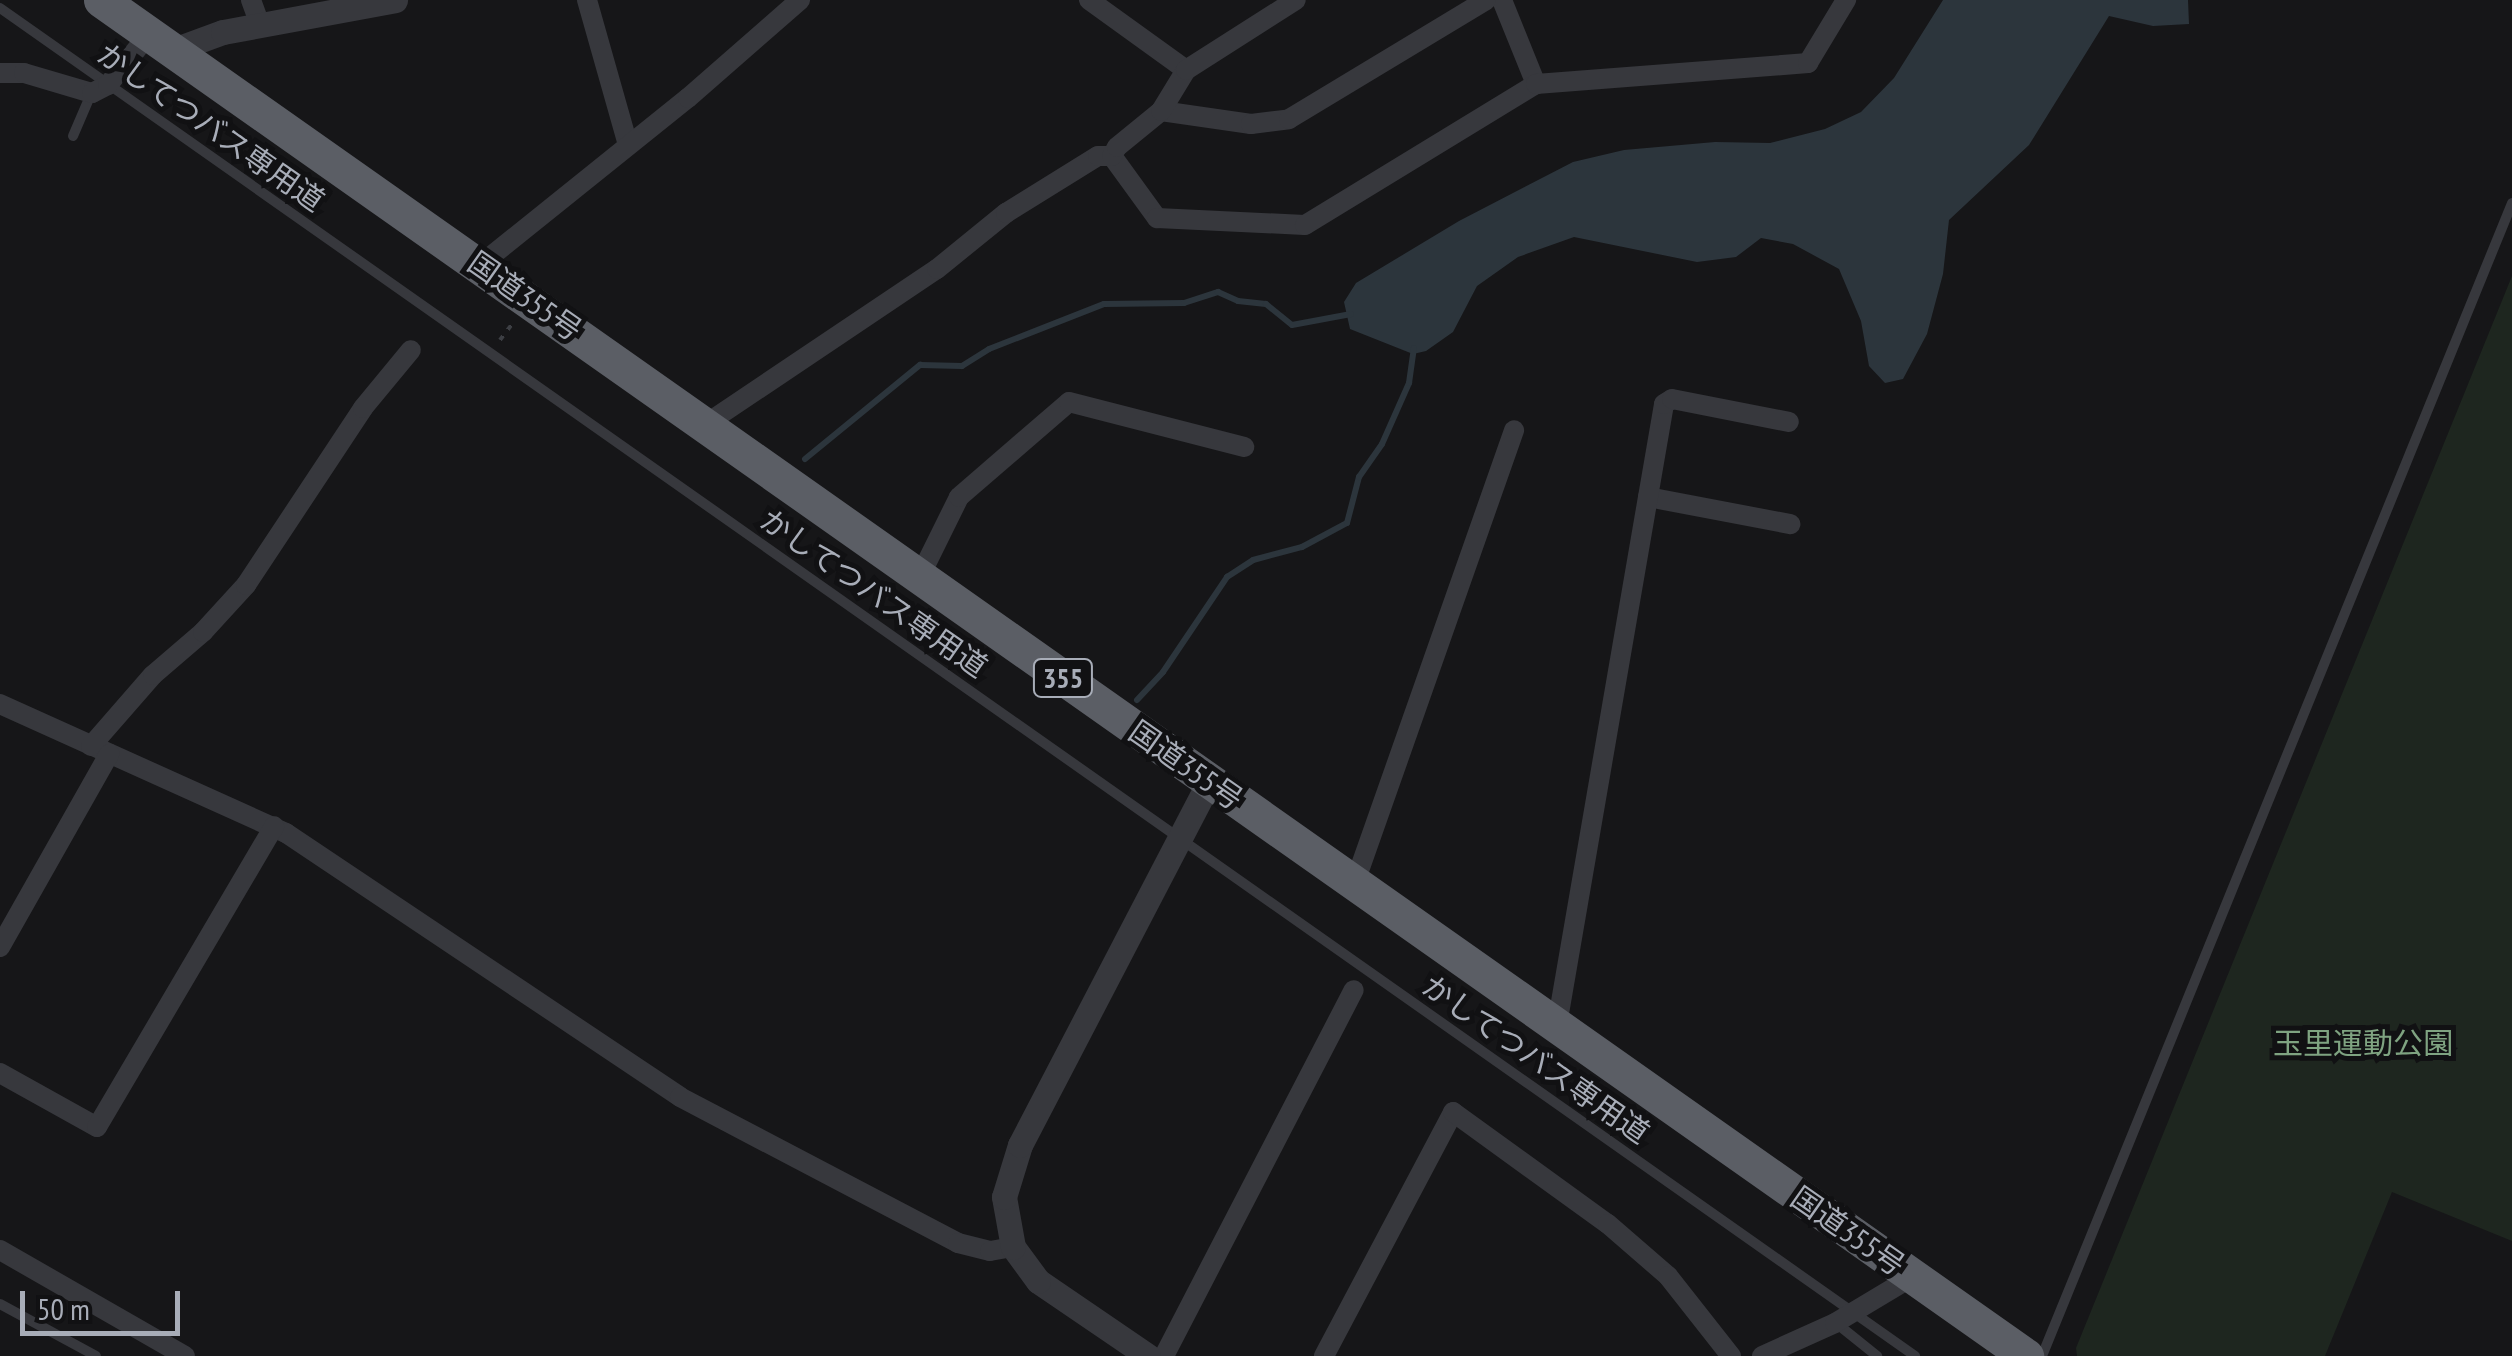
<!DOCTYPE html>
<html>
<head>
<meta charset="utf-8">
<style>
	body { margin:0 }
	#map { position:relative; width:2512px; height:1356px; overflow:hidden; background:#161618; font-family:"PT Sans Narrow","Noto Sans JP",sans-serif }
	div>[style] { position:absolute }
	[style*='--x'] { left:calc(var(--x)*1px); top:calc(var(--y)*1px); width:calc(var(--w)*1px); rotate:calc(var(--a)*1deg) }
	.green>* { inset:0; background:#1e261f }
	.water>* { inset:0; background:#2c353c }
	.stream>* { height:6px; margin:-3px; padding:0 3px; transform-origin:3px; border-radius:3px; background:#2c353c }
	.path>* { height:4px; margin-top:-2px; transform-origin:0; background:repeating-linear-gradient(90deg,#3d3f44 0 5px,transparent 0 13px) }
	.service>* { height:10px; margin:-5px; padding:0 5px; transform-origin:5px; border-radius:5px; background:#37383d }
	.minor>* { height:20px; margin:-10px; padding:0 10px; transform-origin:10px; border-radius:10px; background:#37383d }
	.tertiary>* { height:25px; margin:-12.5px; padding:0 12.5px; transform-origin:12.5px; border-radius:12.5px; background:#37383d }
	.trunk>* { height:35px; margin:-17.5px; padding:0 17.5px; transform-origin:17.5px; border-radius:17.5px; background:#5b5e65 }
	span { translate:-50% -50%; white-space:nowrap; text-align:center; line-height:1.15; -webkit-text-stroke:10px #111113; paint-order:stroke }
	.shield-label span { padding:2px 8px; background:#111113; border:2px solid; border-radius:8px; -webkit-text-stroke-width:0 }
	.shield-label { font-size:28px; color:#a8adb8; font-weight:700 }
	.street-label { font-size:30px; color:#a8adb8 }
	.park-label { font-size:30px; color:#7fa381 }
	.scale { position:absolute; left:20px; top:1291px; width:160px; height:45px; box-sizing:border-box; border:5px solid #a8adb8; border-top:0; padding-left:12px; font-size:30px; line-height:35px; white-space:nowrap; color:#a8adb8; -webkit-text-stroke:8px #111113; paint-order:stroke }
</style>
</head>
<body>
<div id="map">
	<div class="green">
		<div style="clip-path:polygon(2512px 276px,2512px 1241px,2392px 1192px,2325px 1356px,2077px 1356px,2076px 1348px)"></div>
	</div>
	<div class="water">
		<div style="clip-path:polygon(1943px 0,2188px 0,2189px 24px,2153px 26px,2109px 16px,2029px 145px,1949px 220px,1943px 274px,1927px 334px,1903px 379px,1885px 383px,1869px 366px,1861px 321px,1839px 269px,1793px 244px,1761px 238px,1736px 257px,1697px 262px,1574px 237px,1518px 257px,1477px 286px,1453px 332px,1426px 351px,1413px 354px,1350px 329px,1344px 302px,1356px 283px,1459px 221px,1573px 162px,1624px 150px,1715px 142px,1770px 143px,1825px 129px,1861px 112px,1894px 78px)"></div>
	</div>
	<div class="stream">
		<div style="--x:805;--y:459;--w:149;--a:-39.3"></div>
		<div style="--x:920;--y:365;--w:42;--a:1.4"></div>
		<div style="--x:962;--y:366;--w:32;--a:-32"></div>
		<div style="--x:989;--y:349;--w:123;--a:-21.4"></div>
		<div style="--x:1104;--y:304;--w:80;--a:-0.7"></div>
		<div style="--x:1184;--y:303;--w:36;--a:-18"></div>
		<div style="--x:1218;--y:292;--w:22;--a:24"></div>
		<div style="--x:1238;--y:301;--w:28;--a:6"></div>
		<div style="--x:1266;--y:304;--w:33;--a:39"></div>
		<div style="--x:1292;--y:325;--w:60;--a:-10.6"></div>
		<div style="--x:1137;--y:700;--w:38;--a:-47"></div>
		<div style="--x:1163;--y:672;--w:115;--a:-56"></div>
		<div style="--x:1227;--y:577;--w:31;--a:-33"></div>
		<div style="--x:1253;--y:560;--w:51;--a:-14.9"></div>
		<div style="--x:1302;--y:547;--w:51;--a:-28.1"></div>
		<div style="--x:1347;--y:523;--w:48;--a:-75.4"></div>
		<div style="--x:1359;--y:477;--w:40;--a:-55.1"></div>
		<div style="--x:1382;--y:444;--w:67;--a:-66.1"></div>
		<div style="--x:1409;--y:383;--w:35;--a:-82"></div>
	</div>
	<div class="path">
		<div style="--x:500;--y:340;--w:20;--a:-53"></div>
	</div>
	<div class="service">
		<div style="--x:0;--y:8;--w:2342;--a:35.14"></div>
		<div style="--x:73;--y:136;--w:46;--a:-66.8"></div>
		<div style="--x:0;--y:1304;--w:109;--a:28.4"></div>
		<div style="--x:1836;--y:1323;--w:53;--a:38.8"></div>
		<div style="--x:2042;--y:1356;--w:1245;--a:-67.82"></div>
	</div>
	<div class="minor">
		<div style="--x:251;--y:0;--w:27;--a:70"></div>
		<div style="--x:587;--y:0;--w:151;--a:74.2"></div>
		<div style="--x:1089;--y:0;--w:120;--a:35.8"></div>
		<div style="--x:1502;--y:0;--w:91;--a:68"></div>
		<div style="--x:0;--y:73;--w:24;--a:0"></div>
		<div style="--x:24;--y:73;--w:71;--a:16.4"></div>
		<div style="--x:92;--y:93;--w:18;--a:-27"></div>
		<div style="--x:108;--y:85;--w:65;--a:-51.2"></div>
		<div style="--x:1161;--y:111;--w:91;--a:8.2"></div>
		<div style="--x:1251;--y:124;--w:38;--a:-7"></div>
		<div style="--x:1289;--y:119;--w:230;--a:-31.1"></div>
		<div style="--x:1112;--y:156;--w:77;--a:54"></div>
		<div style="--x:1157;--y:218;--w:148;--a:2.7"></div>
		<div style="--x:1305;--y:225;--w:271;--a:-31.4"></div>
		<div style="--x:1536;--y:84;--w:273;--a:-4.4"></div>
		<div style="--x:1808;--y:63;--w:74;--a:-58.9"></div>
		<div style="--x:480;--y:265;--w:267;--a:-38.8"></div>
		<div style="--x:688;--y:98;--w:149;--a:-41.2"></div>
		<div style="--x:706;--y:424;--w:278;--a:-33.9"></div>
		<div style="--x:937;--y:269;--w:89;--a:-39.1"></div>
		<div style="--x:1006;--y:213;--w:108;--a:-31.8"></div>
		<div style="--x:1098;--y:156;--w:14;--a:0"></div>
		<div style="--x:1112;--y:156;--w:10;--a:-61"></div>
		<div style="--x:1117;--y:147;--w:57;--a:-39.3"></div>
		<div style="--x:1161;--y:111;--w:48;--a:-58.6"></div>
		<div style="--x:1186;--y:70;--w:130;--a:-32.5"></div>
		<div style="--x:1648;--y:497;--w:145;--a:10.8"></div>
		<div style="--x:920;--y:576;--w:88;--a:-63.7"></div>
		<div style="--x:959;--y:497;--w:145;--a:-40.8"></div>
		<div style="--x:1069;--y:402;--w:181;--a:14.4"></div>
		<div style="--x:0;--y:704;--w:314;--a:24.3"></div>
		<div style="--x:286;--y:833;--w:474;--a:33.8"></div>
		<div style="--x:680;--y:1097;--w:314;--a:27.7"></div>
		<div style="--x:958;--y:1243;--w:33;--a:14"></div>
		<div style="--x:990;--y:1251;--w:23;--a:-10"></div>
		<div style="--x:91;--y:746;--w:94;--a:-48.9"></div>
		<div style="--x:153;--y:675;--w:66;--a:-40.7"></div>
		<div style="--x:203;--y:632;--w:64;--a:-47.5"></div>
		<div style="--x:246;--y:585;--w:212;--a:-56.5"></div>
		<div style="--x:363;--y:408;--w:75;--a:-50.4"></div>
		<div style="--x:1355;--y:882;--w:479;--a:-70.6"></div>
		<div style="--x:0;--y:947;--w:222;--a:-60.5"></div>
		<div style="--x:1557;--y:1025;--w:630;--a:-80.22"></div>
		<div style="--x:1664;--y:404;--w:9;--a:-32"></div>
		<div style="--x:1672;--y:399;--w:119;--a:11.1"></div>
		<div style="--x:0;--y:1073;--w:111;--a:29.1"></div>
		<div style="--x:97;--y:1127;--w:349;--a:-59.5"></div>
		<div style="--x:0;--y:1250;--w:213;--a:29.8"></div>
		<div style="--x:1164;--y:1356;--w:412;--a:-62.6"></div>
		<div style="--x:1324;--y:1356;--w:276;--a:-62.1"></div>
		<div style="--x:1453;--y:1112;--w:191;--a:35.9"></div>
		<div style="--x:1608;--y:1224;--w:79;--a:40.9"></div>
		<div style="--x:1668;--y:1276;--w:102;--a:51.8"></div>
		<div style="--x:1762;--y:1356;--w:80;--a:-24.3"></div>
		<div style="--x:1835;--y:1323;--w:90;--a:-30.9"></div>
	</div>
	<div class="tertiary">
		<div style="--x:171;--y:51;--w:55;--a:-20.1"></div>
		<div style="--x:223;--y:32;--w:175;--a:-10.5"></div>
		<div style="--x:1148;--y:1356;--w:133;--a:-145.7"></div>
		<div style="--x:1038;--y:1281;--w:42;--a:-126.3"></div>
		<div style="--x:1013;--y:1247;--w:51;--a:-100.2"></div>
		<div style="--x:1004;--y:1197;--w:54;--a:-72.9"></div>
		<div style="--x:1020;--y:1145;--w:409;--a:-62.5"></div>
	</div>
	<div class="trunk">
		<div style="--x:101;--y:0;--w:2355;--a:35.16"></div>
	</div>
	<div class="shield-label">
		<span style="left:1063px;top:678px">355</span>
	</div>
	<div class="street-label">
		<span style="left:211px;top:127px;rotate:35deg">かしてつバス専用道</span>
		<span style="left:525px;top:296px;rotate:35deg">国道355号</span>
		<span style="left:874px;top:593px;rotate:35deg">かしてつバス専用道</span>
		<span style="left:1186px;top:765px;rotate:35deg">国道355号</span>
		<span style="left:1536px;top:1059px;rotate:35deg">かしてつバス専用道</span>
		<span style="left:1848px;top:1231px;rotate:35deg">国道355号</span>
	</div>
	<div class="park-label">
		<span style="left:2363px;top:1043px">玉里運動公園</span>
	</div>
	<div class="scale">50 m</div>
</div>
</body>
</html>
